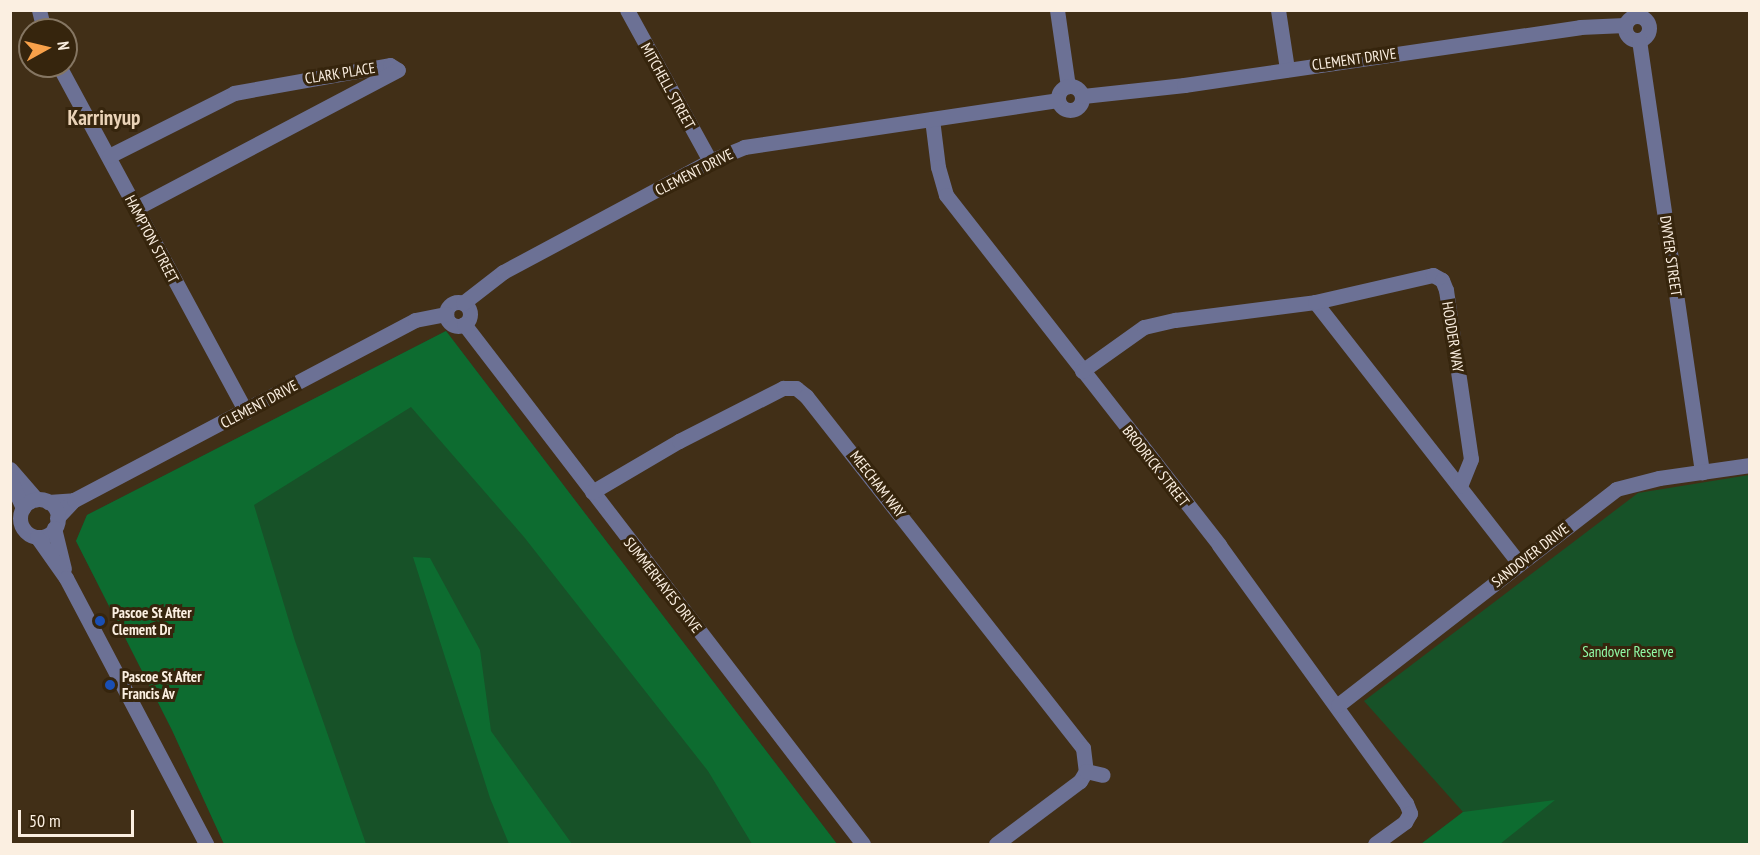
<!DOCTYPE html>
<html>
<head>
<meta charset="utf-8">
<style>
	body { margin:0 }
	#map { position:relative; width:1760px; height:855px; overflow:hidden; background:#412f17; font-family:"PT Sans Narrow",sans-serif }
	div>[style] { position:absolute }
	[style*='--x'] { left:calc(var(--x)*1px); top:calc(var(--y)*1px); width:calc(var(--w)*1px); rotate:calc(var(--a)*1deg) }
	.green>* { inset:0; background:#175228 }
	.forest>* { inset:0; background:#0d6c30 }
	.minor>* { height:15px; margin:-7.5px; padding:0 7.5px; transform-origin:7.5px; border-radius:7.5px; background:#6c7195 }
	.minor>.ring { margin:-7.5px; padding:0; box-sizing:content-box; background:none; border:15px solid #6c7195; border-radius:50% }
	.tertiary>* { height:15px; margin:-7.5px; padding:0 7.5px; transform-origin:7.5px; border-radius:7.5px; background:#6c7195 }
	.tertiary>.ring { margin:-7.5px; padding:0; box-sizing:content-box; background:none; border:15px solid #6c7195; border-radius:50% }
	.dots>* { width:16px; height:16px; translate:-50% -50%; box-sizing:border-box; border:3px solid #36250d; border-radius:50% }
	span { translate:-50% -50%; white-space:nowrap; text-align:center; line-height:1.15; -webkit-text-stroke:6px #36250d; paint-order:stroke }
	.street-label { font-size:15px; color:#fbefe1 }
	.poi-label { font-size:15px; color:#fbefe1; font-weight:700 }
	.left { translate:0 -50%; text-align:left }
	.park-label { font-size:15px; color:#90fca7 }
	.district-label { font-size:21px; color:#ead3b7; font-weight:700 }
	.frame { position:absolute; inset:0; border:12px solid #fbefe1; pointer-events:none }
	.north { position:absolute; left:18px; top:18px; width:60px; height:60px; box-sizing:border-box; background:#36250d; border:2px solid #857662; border-radius:50%; rotate:82deg; font-size:16px; font-weight:700; line-height:24px; text-align:center; color:#fbefe1 }
	.north::after { content:''; display:block; margin:auto; width:21px; height:27px; background:#f8a14a; clip-path:polygon(50% 0,100% 100%,50% 72%,0 100%) }
	.scale { position:absolute; left:18px; top:810px; width:116px; height:27px; box-sizing:border-box; border:3px solid #fbefe1; border-top:0; padding-left:8px; font-size:18px; line-height:21px; white-space:nowrap; color:#fbefe1; -webkit-text-stroke:4px #36250d; paint-order:stroke }
</style>
</head>
<body>
<div id="map">
	<div class="green">
		<div style="clip-path:polygon(446px 331px,837px 844px,224px 844px,172px 730px,76px 541px,87px 515px)"></div>
		<div style="clip-path:polygon(1749px 475px,1749px 844px,1421px 844px,1463px 812px,1364px 701px,1638px 493px)"></div>
	</div>
	<div class="forest">
		<div style="clip-path:polygon(446px 331px,837px 844px,752px 844px,708px 771px,524px 537px,411px 407px,254px 505px,295px 641px,366px 844px,224px 844px,172px 730px,76px 541px,87px 515px)"></div>
		<div style="clip-path:polygon(413px 557px,430px 558px,480px 650px,491px 731px,572px 844px,509px 844px,490px 798px)"></div>
		<div style="clip-path:polygon(1555px 800px,1500px 844px,1421px 844px,1463px 812px)"></div>
	</div>
	<div class="minor">
		<div style="--x:39;--y:10;--w:21;--a:76"></div>
		<div style="--x:627;--y:10;--w:172;--a:61.2"></div>
		<div style="--x:1057;--y:10;--w:77;--a:81.8"></div>
		<div style="--x:1278;--y:10;--w:60;--a:81.3"></div>
		<div class="ring" style="left:1625px;top:16px;width:9px;height:9px"></div>
		<div style="--x:1639;--y:40;--w:437;--a:81.7"></div>
		<div style="--x:59;--y:66;--w:393;--a:61.6"></div>
		<div class="ring" style="left:1058px;top:86px;width:9px;height:9px"></div>
		<div style="--x:1083;--y:96;--w:102;--a:-6.2"></div>
		<div style="--x:1184;--y:85;--w:400;--a:-8.3"></div>
		<div style="--x:1580;--y:27;--w:45;--a:-2.5"></div>
		<div style="--x:932;--y:119;--w:48;--a:82.9"></div>
		<div style="--x:938;--y:167;--w:29;--a:74"></div>
		<div style="--x:946;--y:195;--w:444;--a:52"></div>
		<div style="--x:1219;--y:545;--w:319;--a:54.1"></div>
		<div style="--x:1406;--y:803;--w:11;--a:68"></div>
		<div style="--x:1410;--y:813;--w:10;--a:119"></div>
		<div style="--x:1405;--y:822;--w:37;--a:144"></div>
		<div style="--x:109;--y:156;--w:140;--a:-26.7"></div>
		<div style="--x:234;--y:93;--w:158;--a:-10.2"></div>
		<div style="--x:390;--y:65;--w:9;--a:32"></div>
		<div style="--x:136;--y:208;--w:296;--a:-27.8"></div>
		<div class="ring" style="left:446px;top:302px;width:9px;height:9px"></div>
		<div style="--x:1315;--y:302;--w:331;--a:52"></div>
		<div style="--x:463;--y:303;--w:51;--a:-37.8"></div>
		<div style="--x:503;--y:272;--w:235;--a:-28.2"></div>
		<div style="--x:710;--y:161;--w:37;--a:-22"></div>
		<div style="--x:744;--y:147;--w:317;--a:-8.5"></div>
		<div style="--x:464;--y:324;--w:655;--a:52.5"></div>
		<div style="--x:1082;--y:371;--w:76;--a:-35.4"></div>
		<div style="--x:1144;--y:327;--w:32;--a:-13"></div>
		<div style="--x:1175;--y:320;--w:141;--a:-7.3"></div>
		<div style="--x:1315;--y:302;--w:121;--a:-12.9"></div>
		<div style="--x:1433;--y:275;--w:10;--a:29"></div>
		<div style="--x:1442;--y:280;--w:11;--a:68"></div>
		<div style="--x:1446;--y:290;--w:171;--a:81.6"></div>
		<div style="--x:1471;--y:459;--w:29;--a:112"></div>
		<div style="--x:592;--y:492;--w:101;--a:-30.4"></div>
		<div style="--x:679;--y:441;--w:117;--a:-27"></div>
		<div style="--x:783;--y:388;--w:13;--a:0"></div>
		<div style="--x:796;--y:388;--w:13;--a:39"></div>
		<div style="--x:806;--y:396;--w:448;--a:51.8"></div>
		<div style="--x:1083;--y:748;--w:23;--a:83"></div>
		<div style="--x:1086;--y:771;--w:12;--a:121"></div>
		<div style="--x:1080;--y:781;--w:105;--a:143.1"></div>
		<div style="--x:48;--y:502;--w:26;--a:-4"></div>
		<div style="--x:57;--y:518;--w:25;--a:-47"></div>
		<div style="--x:74;--y:500;--w:386;--a:-27.8"></div>
		<div style="--x:415;--y:320;--w:32;--a:-11"></div>
		<div style="--x:1338;--y:705;--w:352;--a:-37.8"></div>
		<div style="--x:1616;--y:489;--w:44;--a:-14.3"></div>
		<div style="--x:1659;--y:478;--w:92;--a:-8.1"></div>
		<div style="--x:1086;--y:771;--w:17;--a:13"></div>
	</div>
	<div class="tertiary">
		<div style="--x:10;--y:469;--w:40;--a:49"></div>
		<div style="--x:10;--y:479;--w:32;--a:66"></div>
		<div class="ring" style="left:20px;top:499px;width:23px;height:23px"></div>
		<div style="--x:54;--y:528;--w:42;--a:76.3"></div>
		<div style="--x:37;--y:537;--w:50;--a:54.7"></div>
		<div style="--x:66;--y:578;--w:301;--a:62.2"></div>
	</div>
	<div class="dots">
		<div style="left:100px;top:621px;background:#1a4fb4"></div>
		<div style="left:110px;top:685px;background:#1a4fb4"></div>
	</div>
	<div class="street-label">
		<span style="left:1354px;top:59px;rotate:-8deg">CLEMENT DRIVE</span>
		<span style="left:340px;top:73px;rotate:-9deg">CLARK PLACE</span>
		<span style="left:668px;top:86px;rotate:61deg">MITCHELL STREET</span>
		<span style="left:694px;top:172px;rotate:-27deg">CLEMENT DRIVE</span>
		<span style="left:152px;top:239px;rotate:62deg">HAMPTON STREET</span>
		<span style="left:1671px;top:256px;rotate:82deg">DWYER STREET</span>
		<span style="left:1453px;top:337px;rotate:81deg">HODDER WAY</span>
		<span style="left:259px;top:404px;rotate:-28deg">CLEMENT DRIVE</span>
		<span style="left:1156px;top:466px;rotate:52deg">BRODRICK STREET</span>
		<span style="left:878px;top:484px;rotate:52deg">MEECHAM WAY</span>
		<span style="left:1530px;top:555px;rotate:-38deg">SANDOVER DRIVE</span>
		<span style="left:663px;top:585px;rotate:52deg">SUMMERHAYES DRIVE</span>
	</div>
	<div class="poi-label">
		<span class="left" style="left:112px;top:621px">Pascoe St After<br>Clement Dr</span>
		<span class="left" style="left:122px;top:685px">Pascoe St After<br>Francis Av</span>
	</div>
	<div class="park-label">
		<span style="left:1628px;top:652px">Sandover Reserve</span>
	</div>
	<div class="district-label">
		<span style="left:104px;top:118px">Karrinyup</span>
	</div>
	<div class="frame"></div>
	<div class="north">N</div>
	<div class="scale">50 m</div>
</div>
</body>
</html>
